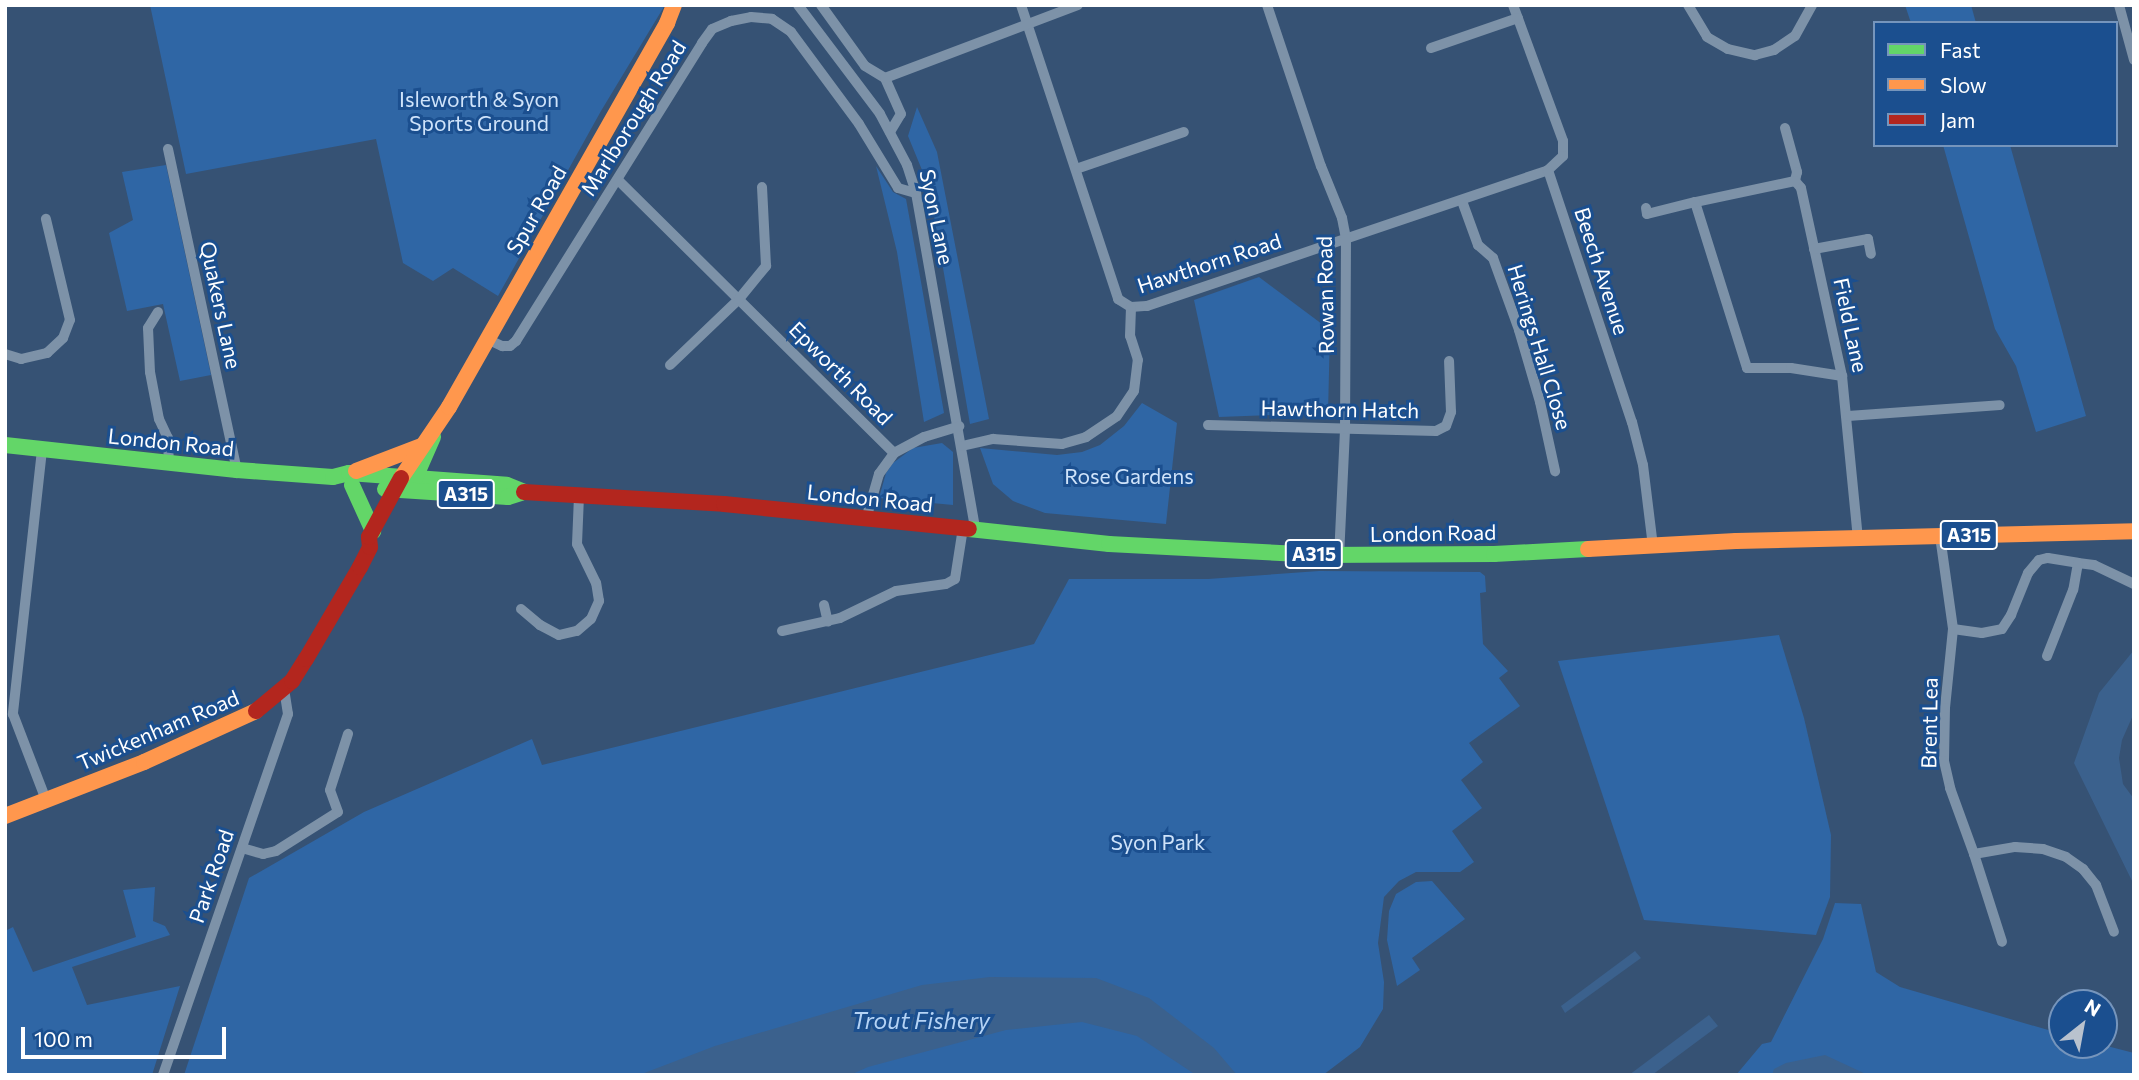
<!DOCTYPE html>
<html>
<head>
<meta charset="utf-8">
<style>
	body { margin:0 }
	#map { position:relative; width:2139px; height:1080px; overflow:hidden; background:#365274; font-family:Commissioner,sans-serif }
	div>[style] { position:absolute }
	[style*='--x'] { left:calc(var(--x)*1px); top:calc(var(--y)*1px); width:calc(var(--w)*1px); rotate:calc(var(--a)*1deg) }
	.green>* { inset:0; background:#2f66a5 }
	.water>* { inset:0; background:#3b618d }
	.street>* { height:10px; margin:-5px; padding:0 5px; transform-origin:5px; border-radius:5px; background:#7d92a8 }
	.fast>* { height:16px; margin:-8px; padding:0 8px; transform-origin:8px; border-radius:8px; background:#63d668 }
	.slow>* { height:16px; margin:-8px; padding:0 8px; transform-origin:8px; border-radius:8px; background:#ff974d }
	.jam>* { height:16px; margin:-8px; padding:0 8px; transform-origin:8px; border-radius:8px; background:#b3261e }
	span { translate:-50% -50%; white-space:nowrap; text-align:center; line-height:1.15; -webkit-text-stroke:6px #1b4f8f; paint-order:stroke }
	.shield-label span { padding:2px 5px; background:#1b4f8f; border:2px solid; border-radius:5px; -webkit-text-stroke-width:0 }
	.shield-label { font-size:19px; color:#fff; font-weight:700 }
	.park-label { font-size:21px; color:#cfe3fa }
	.street-label { font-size:21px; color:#fff }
	.water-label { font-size:23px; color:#b5d3f5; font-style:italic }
	.frame { position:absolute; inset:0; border:7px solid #fff; pointer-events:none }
	.legend { position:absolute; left:1873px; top:21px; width:245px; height:126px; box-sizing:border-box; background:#1b4f8f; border:2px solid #7695bc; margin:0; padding:9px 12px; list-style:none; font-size:21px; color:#fff }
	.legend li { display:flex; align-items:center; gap:14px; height:35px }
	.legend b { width:35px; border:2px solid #7695bc }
	.north { position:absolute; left:2048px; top:989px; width:70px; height:70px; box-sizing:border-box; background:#1b4f8f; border:2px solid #7695bc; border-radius:50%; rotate:31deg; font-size:19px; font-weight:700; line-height:28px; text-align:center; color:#fff }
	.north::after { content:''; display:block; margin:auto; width:24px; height:32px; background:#b9c2ce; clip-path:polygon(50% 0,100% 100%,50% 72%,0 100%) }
	.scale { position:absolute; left:21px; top:1027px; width:205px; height:32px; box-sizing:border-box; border:4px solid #fff; border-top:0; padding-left:9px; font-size:21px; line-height:24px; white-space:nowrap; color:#fff; -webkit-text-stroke:5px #1b4f8f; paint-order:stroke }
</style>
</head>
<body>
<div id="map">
	<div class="green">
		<div style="clip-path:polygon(150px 5px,665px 5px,601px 111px,498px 296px,453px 268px,433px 281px,403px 263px,376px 139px,186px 174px)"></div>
		<div style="clip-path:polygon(1905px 5px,1971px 5px,1976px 23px,1911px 23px)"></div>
		<div style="clip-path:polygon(917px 107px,937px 152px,989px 419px,970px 424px,929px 187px,908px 136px)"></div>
		<div style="clip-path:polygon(1943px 145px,2010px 145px,2086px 416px,2036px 432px,2016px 366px,1995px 329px)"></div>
		<div style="clip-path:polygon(166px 165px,211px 375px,180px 381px,163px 304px,127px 311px,109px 233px,133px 220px,122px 172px)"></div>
		<div style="clip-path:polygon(876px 166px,893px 192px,906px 199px,921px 282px,944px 413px,924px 422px,897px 252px)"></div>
		<div style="clip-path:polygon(1259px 277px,1330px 330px,1328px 413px,1219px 417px,1194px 300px)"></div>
		<div style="clip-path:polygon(1142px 403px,1177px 423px,1166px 524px,1045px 513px,1013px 501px,993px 484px,980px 448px,1057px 455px,1082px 452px,1100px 445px,1124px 426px)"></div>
		<div style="clip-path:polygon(942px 443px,953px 452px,953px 505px,879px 498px,886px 473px,893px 463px,913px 448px)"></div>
		<div style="clip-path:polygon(1319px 571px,1480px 572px,1485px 576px,1486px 592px,1480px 593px,1483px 644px,1508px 671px,1499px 678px,1520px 706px,1469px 743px,1483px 762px,1461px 780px,1482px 808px,1452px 831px,1474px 862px,1460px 872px,1416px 872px,1399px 881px,1384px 897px,1378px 943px,1384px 982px,1383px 1009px,1360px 1047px,1323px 1075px,184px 1075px,249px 878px,364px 812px,532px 739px,542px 765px,1034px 644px,1069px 579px,1208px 579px)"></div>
		<div style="clip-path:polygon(1779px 635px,1804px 718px,1831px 835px,1830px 897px,1816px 935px,1644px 920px,1558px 661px)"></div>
		<div style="clip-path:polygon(1432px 881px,1465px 919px,1412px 958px,1420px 970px,1397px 986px,1387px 940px,1389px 911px,1396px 894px,1416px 882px)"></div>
		<div style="clip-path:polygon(155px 887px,153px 921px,165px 926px,170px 935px,72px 967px,87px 1005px,180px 986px,152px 1075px,5px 1075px,5px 931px,13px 927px,33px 972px,136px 937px,123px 890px)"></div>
		<div style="clip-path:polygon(1835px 903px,1861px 904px,1876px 972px,1900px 987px,2062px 1034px,2062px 1045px,2103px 1045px,2134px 1053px,2134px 1075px,1736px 1075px,1762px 1044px,1771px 1042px,1823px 939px)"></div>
	</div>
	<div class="water">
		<div style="clip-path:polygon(2134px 650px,2134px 713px,2122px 740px,2119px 758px,2123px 784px,2134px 799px,2134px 885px,2074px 763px,2099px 693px)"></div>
		<div style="clip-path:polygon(1635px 951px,1641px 958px,1565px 1013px,1561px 1006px)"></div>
		<div style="clip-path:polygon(990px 977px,1096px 978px,1149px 998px,1214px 1048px,1237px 1075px,1196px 1075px,1137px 1036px,1082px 1022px,1006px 1030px,868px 1067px,850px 1075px,639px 1075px,715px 1046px,922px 985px)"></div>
		<div style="clip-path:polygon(1709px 1015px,1718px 1026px,1652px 1075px,1629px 1075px)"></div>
		<div style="clip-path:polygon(1825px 1055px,1868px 1075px,1772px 1075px,1774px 1069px,1786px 1063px)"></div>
	</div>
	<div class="street">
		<div style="--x:798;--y:5;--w:136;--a:53"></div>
		<div style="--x:880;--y:114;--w:58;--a:62.1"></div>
		<div style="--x:907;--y:165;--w:29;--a:72"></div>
		<div style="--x:916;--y:193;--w:341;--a:80"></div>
		<div style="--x:821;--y:5;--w:75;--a:54.2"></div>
		<div style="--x:865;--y:66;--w:23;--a:31"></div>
		<div style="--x:1021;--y:5;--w:310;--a:71.7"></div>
		<div style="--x:1118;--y:299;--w:15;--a:32"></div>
		<div style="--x:1131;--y:307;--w:16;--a:-4"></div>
		<div style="--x:1147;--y:306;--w:423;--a:-18.7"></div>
		<div style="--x:1267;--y:5;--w:170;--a:71.5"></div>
		<div style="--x:1321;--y:166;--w:56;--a:68"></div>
		<div style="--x:1342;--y:218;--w:21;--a:79"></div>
		<div style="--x:1346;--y:239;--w:191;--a:90.3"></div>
		<div style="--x:1345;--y:430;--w:125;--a:92.7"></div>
		<div style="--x:1513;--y:5;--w:145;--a:69.8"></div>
		<div style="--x:1563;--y:141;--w:15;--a:90"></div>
		<div style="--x:1563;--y:156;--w:21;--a:137"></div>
		<div style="--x:1548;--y:170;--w:266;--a:71.6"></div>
		<div style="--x:1632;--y:422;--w:44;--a:75.7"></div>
		<div style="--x:1643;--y:465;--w:83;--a:83"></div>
		<div style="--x:1688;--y:5;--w:37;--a:59"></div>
		<div style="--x:1707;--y:37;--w:24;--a:30"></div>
		<div style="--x:1728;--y:49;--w:28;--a:13"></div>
		<div style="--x:1755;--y:55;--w:20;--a:-15"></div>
		<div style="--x:1774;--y:50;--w:25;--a:-34"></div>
		<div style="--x:1795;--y:36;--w:35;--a:-61"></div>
		<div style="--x:2119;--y:5;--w:57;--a:74.7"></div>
		<div style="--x:1431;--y:48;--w:92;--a:-19"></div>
		<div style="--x:1785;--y:128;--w:46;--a:74.7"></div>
		<div style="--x:1797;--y:172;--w:9;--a:103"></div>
		<div style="--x:1795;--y:181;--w:9;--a:49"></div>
		<div style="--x:1801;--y:188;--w:192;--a:77.7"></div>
		<div style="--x:1842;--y:376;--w:163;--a:84.4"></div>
		<div style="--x:890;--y:132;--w:21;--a:-59"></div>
		<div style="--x:901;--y:114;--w:39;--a:-114"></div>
		<div style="--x:885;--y:78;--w:206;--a:-20.7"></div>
		<div style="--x:168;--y:149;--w:328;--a:77.9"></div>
		<div style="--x:1076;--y:169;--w:114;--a:-18.9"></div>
		<div style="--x:618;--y:180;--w:388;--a:44.7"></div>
		<div style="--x:1795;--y:181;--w:102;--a:168.1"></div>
		<div style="--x:1695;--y:202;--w:174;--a:72.6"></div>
		<div style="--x:1747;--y:368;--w:44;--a:0"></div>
		<div style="--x:1791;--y:368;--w:52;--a:8.9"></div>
		<div style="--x:1462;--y:201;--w:47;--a:70"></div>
		<div style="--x:1478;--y:245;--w:20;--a:41"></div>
		<div style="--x:1493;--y:258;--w:77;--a:70.1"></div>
		<div style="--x:1519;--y:330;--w:75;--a:73.7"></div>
		<div style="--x:1540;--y:402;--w:71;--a:77.7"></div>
		<div style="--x:1646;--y:208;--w:6;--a:81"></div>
		<div style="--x:1647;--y:214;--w:49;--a:-14"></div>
		<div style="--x:1814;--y:249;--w:55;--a:-10.5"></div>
		<div style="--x:1868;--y:239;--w:15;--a:79"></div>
		<div style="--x:158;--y:312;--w:19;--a:122"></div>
		<div style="--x:148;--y:328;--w:44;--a:87.4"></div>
		<div style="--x:150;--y:372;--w:48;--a:79.2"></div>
		<div style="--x:159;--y:419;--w:21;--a:65"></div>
		<div style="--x:168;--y:438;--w:24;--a:88"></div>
		<div style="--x:487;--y:339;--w:17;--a:25"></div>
		<div style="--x:502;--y:346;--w:8;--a:0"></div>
		<div style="--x:510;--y:346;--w:8;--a:-40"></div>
		<div style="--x:516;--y:341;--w:351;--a:-58"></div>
		<div style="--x:702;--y:43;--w:17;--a:-54"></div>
		<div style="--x:712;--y:29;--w:21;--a:-23"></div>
		<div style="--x:731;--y:21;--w:20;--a:-11"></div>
		<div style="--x:751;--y:17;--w:21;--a:5"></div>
		<div style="--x:772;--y:19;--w:23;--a:34"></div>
		<div style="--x:791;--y:32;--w:114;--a:53.5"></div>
		<div style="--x:859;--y:124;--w:75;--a:58.6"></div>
		<div style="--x:898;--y:188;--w:19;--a:16"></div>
		<div style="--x:5;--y:354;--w:17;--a:17"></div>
		<div style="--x:21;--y:359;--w:27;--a:-13"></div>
		<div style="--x:47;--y:353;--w:22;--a:-43"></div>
		<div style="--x:63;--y:338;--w:19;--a:-69"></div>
		<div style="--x:70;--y:320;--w:104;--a:-103.4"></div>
		<div style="--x:670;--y:365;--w:95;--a:-43.7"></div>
		<div style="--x:739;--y:299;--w:43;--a:-50.7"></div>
		<div style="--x:766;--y:266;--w:79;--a:-92.9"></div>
		<div style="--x:1848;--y:416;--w:152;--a:-4.1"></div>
		<div style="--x:1208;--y:425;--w:228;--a:1.5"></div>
		<div style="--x:1436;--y:431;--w:11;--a:-27"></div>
		<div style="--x:1446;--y:426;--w:15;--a:-70"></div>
		<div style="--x:1451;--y:412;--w:51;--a:-92.2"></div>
		<div style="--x:962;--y:446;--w:32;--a:-13"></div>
		<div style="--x:993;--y:439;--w:69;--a:4.1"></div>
		<div style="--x:1062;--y:444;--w:25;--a:-16"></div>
		<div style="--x:1086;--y:437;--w:37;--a:-34"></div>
		<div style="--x:1117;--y:416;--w:30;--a:-56"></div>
		<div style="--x:1134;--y:391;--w:31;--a:-83"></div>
		<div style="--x:1138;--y:360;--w:25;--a:-108"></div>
		<div style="--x:1130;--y:336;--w:29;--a:-88"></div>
		<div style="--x:42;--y:450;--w:266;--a:96.3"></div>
		<div style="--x:13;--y:714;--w:92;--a:69"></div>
		<div style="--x:866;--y:519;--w:47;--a:-73.9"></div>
		<div style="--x:879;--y:474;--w:26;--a:-54"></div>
		<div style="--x:894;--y:453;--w:34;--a:-28"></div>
		<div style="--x:924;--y:437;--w:37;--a:-17"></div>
		<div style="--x:1940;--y:536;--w:94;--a:82"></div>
		<div style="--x:1953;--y:629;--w:79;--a:95.8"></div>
		<div style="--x:1945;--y:708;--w:53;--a:91.1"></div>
		<div style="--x:1944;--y:761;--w:28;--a:77"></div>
		<div style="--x:1950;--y:788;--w:70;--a:70"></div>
		<div style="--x:1974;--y:854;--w:42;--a:-9.7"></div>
		<div style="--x:2015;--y:847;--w:28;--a:4"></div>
		<div style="--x:2043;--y:849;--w:24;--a:19"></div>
		<div style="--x:2066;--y:857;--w:21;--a:35"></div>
		<div style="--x:2083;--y:869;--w:21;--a:51"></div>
		<div style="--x:2096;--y:885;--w:50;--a:69"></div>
		<div style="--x:2078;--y:563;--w:16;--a:7"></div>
		<div style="--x:2094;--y:565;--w:44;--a:25.4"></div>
		<div style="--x:824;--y:605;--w:17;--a:77"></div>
		<div style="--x:521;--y:609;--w:25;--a:40"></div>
		<div style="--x:540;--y:625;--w:21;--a:28"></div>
		<div style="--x:559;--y:635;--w:18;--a:-13"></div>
		<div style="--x:577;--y:631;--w:18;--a:-41"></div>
		<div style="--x:591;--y:619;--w:20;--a:-66"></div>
		<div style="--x:599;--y:601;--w:18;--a:-99"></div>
		<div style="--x:596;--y:583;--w:43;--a:-116"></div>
		<div style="--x:577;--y:544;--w:47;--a:-87.6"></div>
		<div style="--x:1953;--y:629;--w:29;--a:8"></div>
		<div style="--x:1982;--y:633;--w:20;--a:-11"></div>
		<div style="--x:2002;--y:629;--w:17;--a:-57"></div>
		<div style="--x:2011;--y:615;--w:45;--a:-68"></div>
		<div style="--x:2028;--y:573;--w:17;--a:-50"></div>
		<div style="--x:2039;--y:560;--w:9;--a:-13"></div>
		<div style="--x:2048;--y:558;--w:30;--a:9"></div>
		<div style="--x:2078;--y:563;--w:27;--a:100"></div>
		<div style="--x:2073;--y:590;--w:71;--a:111.5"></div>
		<div style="--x:782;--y:631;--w:59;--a:-12.6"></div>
		<div style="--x:840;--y:618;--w:62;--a:-25.7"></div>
		<div style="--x:896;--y:591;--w:50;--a:-8"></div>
		<div style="--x:946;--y:584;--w:10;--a:-29"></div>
		<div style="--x:955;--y:579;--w:52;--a:-81.1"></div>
		<div style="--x:242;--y:848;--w:22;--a:16"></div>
		<div style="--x:263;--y:854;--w:13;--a:-13"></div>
		<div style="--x:276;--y:851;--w:73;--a:-32.2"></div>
		<div style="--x:338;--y:812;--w:23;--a:-110"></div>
		<div style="--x:330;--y:790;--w:59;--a:-72.2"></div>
		<div style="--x:1974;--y:854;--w:92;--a:72.3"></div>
		<div style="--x:163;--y:1075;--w:382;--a:-70.9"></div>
		<div style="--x:288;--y:714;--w:24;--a:-99"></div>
	</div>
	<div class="fast">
		<div style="--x:5;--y:445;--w:233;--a:6.2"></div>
		<div style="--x:237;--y:470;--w:96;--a:4.2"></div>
		<div style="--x:333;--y:477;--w:16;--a:-14"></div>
		<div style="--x:349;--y:473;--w:158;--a:4.3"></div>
		<div style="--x:507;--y:485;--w:18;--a:22"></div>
		<div style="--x:415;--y:478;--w:45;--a:-66.3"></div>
		<div style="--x:352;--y:485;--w:51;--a:65.5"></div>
		<div style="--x:385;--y:489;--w:123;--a:3.7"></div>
		<div style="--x:508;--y:497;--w:14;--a:-17"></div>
		<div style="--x:969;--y:529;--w:141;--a:6.1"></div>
		<div style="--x:1109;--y:544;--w:211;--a:3"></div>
		<div style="--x:1320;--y:555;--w:174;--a:-0.3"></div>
		<div style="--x:1494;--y:554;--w:94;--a:-3"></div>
	</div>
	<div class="slow">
		<div style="--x:356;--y:471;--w:70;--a:-21"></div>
		<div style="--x:401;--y:478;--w:86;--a:-55.9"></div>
		<div style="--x:449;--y:407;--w:442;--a:-60.4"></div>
		<div style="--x:667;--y:23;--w:19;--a:-69"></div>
		<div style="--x:1588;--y:549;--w:148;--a:-3.1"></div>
		<div style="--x:1736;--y:541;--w:398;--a:-1.4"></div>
		<div style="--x:5;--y:816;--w:149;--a:-21.2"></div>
		<div style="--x:144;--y:762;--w:123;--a:-24.5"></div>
	</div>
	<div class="jam">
		<div style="--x:524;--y:492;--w:200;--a:3.4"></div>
		<div style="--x:724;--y:504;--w:246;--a:5.8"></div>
		<div style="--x:256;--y:711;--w:47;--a:-39.8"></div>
		<div style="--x:292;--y:681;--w:26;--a:-58"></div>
		<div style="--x:306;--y:659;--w:107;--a:-59.6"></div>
		<div style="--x:360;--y:567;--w:22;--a:-63"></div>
		<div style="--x:370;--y:547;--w:10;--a:-96"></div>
		<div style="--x:369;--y:537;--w:67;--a:-61.5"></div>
	</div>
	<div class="shield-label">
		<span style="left:466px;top:494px">A315</span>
		<span style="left:1969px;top:535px">A315</span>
		<span style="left:1314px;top:554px">A315</span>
	</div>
	<div class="park-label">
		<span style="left:479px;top:111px">Isleworth &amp; Syon<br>Sports Ground</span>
		<span style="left:1129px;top:476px">Rose Gardens</span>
		<span style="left:1158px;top:842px">Syon Park</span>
	</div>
	<div class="street-label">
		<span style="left:633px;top:118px;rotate:-58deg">Marlborough Road</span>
		<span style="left:536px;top:210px;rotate:-60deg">Spur Road</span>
		<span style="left:937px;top:217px;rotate:78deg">Syon Lane</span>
		<span style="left:1209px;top:263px;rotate:-18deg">Hawthorn Road</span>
		<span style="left:1602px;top:271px;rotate:72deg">Beech Avenue</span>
		<span style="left:1325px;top:295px;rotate:-91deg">Rowan Road</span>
		<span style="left:221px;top:305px;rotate:78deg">Quakers Lane</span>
		<span style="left:1851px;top:325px;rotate:78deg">Field Lane</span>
		<span style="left:1540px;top:347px;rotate:73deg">Herings Hall Close</span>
		<span style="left:841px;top:373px;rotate:45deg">Epworth Road</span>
		<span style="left:1340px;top:409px;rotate:1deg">Hawthorn Hatch</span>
		<span style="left:171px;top:442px;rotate:6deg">London Road</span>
		<span style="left:870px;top:498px;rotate:6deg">London Road</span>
		<span style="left:1433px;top:533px;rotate:-1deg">London Road</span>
		<span style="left:1929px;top:723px;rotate:-89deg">Brent Lea</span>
		<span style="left:158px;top:730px;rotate:-23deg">Twickenham Road</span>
		<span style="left:211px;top:876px;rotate:-71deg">Park Road</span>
	</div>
	<div class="water-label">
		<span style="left:921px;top:1020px">Trout Fishery</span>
	</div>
	<div class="frame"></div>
	<ul class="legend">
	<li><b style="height:9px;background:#63d668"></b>Fast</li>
	<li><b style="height:9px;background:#ff974d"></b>Slow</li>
	<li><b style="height:9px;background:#b3261e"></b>Jam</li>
	</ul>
	<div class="north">N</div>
	<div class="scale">100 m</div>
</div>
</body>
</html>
